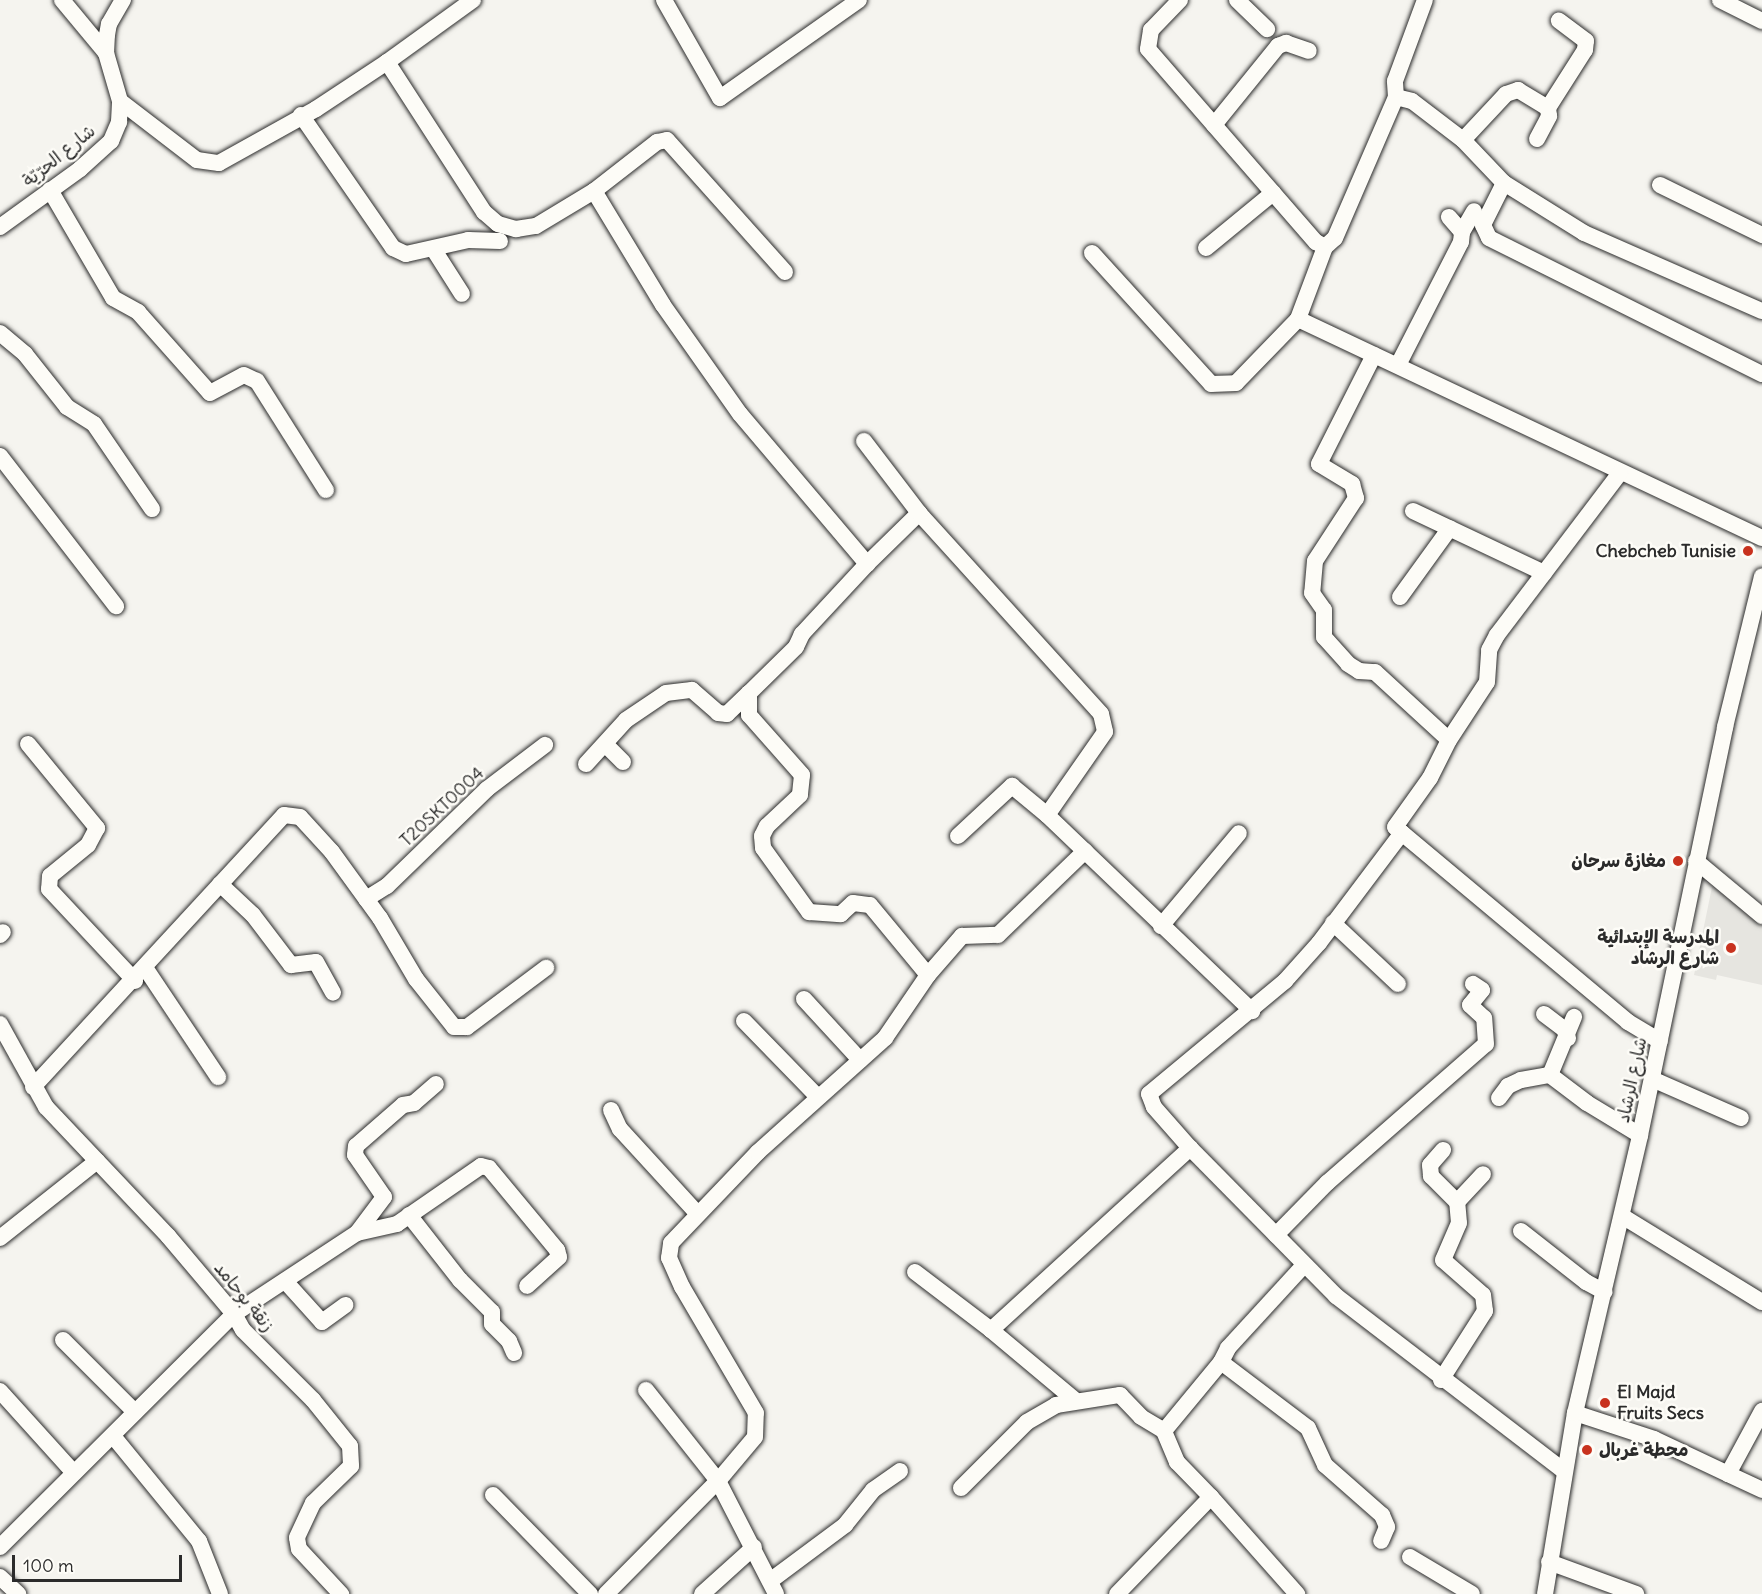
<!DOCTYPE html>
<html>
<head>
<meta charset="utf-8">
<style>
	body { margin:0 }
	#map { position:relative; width:1762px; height:1594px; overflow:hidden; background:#f5f4ef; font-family:Delius,"Playpen Sans Arabic",sans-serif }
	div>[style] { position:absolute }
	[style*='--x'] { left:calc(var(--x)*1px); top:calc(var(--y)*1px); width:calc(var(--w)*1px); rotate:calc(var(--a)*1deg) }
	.built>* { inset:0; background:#e6e5e0 }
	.roads { filter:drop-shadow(0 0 2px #2b2b2b) drop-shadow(0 0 2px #2b2b2b) }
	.minor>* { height:16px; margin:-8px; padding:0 8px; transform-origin:8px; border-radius:8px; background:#fdfcf7 }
	.dots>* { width:16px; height:16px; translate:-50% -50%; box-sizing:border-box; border:3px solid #fdfcf7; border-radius:50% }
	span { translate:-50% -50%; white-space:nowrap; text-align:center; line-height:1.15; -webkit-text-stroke:5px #fdfcf7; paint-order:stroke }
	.street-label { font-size:18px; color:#2b2b2b }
	.poi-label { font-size:18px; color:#2b2b2b; font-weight:700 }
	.right { translate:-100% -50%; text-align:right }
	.left { translate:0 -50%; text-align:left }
	.scale { position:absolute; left:12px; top:1555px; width:170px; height:27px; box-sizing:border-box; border:3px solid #2b2b2b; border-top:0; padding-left:8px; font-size:18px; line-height:21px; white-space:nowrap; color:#2b2b2b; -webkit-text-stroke:4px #fdfcf7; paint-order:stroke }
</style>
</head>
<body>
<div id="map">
	<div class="built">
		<div style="clip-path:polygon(1718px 885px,1762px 920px,1762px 985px,1717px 975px,1716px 980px,1694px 975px,1712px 887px)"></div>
	</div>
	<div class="roads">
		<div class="minor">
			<div style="--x:62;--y:0;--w:69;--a:50.3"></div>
			<div style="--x:664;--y:0;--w:113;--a:60.3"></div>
			<div style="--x:720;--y:98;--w:170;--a:-35.2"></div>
			<div style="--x:1180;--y:0;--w:42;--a:134"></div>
			<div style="--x:1151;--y:30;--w:19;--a:99"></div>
			<div style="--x:1148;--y:49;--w:256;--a:49"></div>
			<div style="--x:1316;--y:242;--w:10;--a:29"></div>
			<div style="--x:1325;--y:247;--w:77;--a:110.6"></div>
			<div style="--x:1298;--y:319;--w:513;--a:25.27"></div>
			<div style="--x:1237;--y:0;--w:42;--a:44"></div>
			<div style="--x:1720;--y:0;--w:47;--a:26.6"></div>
			<div style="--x:387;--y:62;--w:106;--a:-35.8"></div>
			<div style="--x:1396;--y:97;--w:16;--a:14"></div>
			<div style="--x:1412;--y:101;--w:64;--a:37.4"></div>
			<div style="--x:1463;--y:140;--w:59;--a:46.4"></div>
			<div style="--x:1504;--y:183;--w:47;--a:116.6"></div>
			<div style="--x:1483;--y:225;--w:14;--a:65"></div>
			<div style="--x:1489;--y:238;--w:305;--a:26.5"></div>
			<div style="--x:120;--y:101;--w:97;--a:37.5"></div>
			<div style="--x:197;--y:160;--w:22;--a:8"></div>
			<div style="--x:219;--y:163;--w:111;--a:-29.1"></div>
			<div style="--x:316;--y:109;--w:85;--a:-33.5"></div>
			<div style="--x:387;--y:62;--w:179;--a:57.1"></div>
			<div style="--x:484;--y:212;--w:18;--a:41"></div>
			<div style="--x:498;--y:224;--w:19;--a:16"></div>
			<div style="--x:516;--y:229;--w:20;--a:-9"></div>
			<div style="--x:536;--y:226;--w:68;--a:-31.1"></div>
			<div style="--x:594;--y:191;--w:133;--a:58.8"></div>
			<div style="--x:663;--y:305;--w:133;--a:54.8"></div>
			<div style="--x:740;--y:414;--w:197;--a:49.7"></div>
			<div style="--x:867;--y:564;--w:73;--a:-44.4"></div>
			<div style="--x:919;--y:513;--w:271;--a:47.8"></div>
			<div style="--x:1101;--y:714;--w:18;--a:77"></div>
			<div style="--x:1105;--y:732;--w:101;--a:124.9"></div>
			<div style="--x:1047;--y:815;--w:284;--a:43.7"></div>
			<div style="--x:301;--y:115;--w:162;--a:55.3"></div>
			<div style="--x:393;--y:248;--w:14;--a:25"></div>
			<div style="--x:406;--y:254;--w:64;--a:-12.7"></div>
			<div style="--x:468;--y:240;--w:32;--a:2"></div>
			<div style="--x:1214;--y:125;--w:102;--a:-51"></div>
			<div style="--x:1278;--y:46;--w:9;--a:-21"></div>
			<div style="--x:1286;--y:43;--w:24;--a:19"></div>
			<div style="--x:1537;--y:139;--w:26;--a:-62"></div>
			<div style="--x:1549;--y:116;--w:8;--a:-97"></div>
			<div style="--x:1463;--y:140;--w:63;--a:-46.9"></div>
			<div style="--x:1506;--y:94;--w:13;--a:-18"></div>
			<div style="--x:1518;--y:90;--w:35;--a:31"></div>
			<div style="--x:1548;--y:108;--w:69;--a:-57.5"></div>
			<div style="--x:1585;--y:50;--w:9;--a:-84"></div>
			<div style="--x:1586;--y:41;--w:34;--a:-143"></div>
			<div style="--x:1504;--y:183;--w:94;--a:32"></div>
			<div style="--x:1584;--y:233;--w:194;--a:23.7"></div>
			<div style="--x:1660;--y:185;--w:114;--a:26.1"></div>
			<div style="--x:50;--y:190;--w:125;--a:59.7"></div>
			<div style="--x:113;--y:298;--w:29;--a:29"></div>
			<div style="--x:138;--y:312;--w:108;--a:48.4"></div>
			<div style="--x:210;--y:393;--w:38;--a:-28"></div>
			<div style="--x:244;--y:375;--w:14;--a:25"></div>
			<div style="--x:257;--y:381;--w:129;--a:57.7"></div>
			<div style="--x:594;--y:191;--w:80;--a:-37.9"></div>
			<div style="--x:657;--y:142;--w:10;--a:-11"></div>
			<div style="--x:667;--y:140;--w:177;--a:48.2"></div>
			<div style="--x:0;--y:227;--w:99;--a:-35.9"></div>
			<div style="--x:80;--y:169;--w:42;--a:-42.1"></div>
			<div style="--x:111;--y:141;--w:21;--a:-67"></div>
			<div style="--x:119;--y:122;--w:21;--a:-87"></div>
			<div style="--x:120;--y:101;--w:50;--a:-106.3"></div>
			<div style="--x:106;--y:53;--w:18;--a:-87"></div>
			<div style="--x:107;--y:35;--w:11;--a:-80"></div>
			<div style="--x:109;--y:24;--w:28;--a:-60"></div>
			<div style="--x:1462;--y:232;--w:24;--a:-60"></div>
			<div style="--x:1325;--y:247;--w:13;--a:-42"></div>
			<div style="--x:1335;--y:238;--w:154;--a:-66.6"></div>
			<div style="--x:1396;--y:97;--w:16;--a:-94"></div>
			<div style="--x:1395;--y:81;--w:86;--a:-69.7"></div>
			<div style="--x:1206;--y:248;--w:87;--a:-39.4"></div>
			<div style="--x:434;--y:250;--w:52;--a:57.5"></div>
			<div style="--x:1092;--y:253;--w:177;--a:47.7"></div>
			<div style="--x:1211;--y:384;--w:25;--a:-2"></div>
			<div style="--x:1236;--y:383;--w:89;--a:-45.9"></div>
			<div style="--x:0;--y:333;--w:33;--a:40"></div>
			<div style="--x:25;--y:354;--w:68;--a:51.6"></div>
			<div style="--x:67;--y:407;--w:32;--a:32"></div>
			<div style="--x:94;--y:424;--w:103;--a:55.7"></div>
			<div style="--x:1374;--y:355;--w:122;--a:116.8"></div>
			<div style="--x:1319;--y:464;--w:39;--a:31"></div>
			<div style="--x:1352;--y:484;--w:15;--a:74"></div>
			<div style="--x:1356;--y:498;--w:75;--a:123.1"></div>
			<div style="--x:1315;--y:561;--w:32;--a:95"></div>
			<div style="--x:1312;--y:593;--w:21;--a:55"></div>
			<div style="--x:1324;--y:610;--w:27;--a:90"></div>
			<div style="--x:1324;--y:637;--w:36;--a:48"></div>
			<div style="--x:1348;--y:664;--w:13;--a:32"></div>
			<div style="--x:1359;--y:671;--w:16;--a:4"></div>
			<div style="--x:1375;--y:672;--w:100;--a:42.6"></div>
			<div style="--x:1398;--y:365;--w:138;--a:-62.9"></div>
			<div style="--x:1461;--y:242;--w:10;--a:-84"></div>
			<div style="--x:1462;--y:232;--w:20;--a:-131"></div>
			<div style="--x:864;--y:441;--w:91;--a:52.6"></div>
			<div style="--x:0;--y:456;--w:190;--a:52.3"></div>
			<div style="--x:1413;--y:511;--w:145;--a:25.3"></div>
			<div style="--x:867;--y:564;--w:96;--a:132.9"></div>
			<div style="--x:802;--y:634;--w:14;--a:115"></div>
			<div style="--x:796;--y:647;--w:66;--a:135.6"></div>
			<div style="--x:749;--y:693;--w:22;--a:90"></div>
			<div style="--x:749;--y:715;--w:80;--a:48.5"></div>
			<div style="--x:802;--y:775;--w:20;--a:96"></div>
			<div style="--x:800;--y:795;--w:45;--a:136.8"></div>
			<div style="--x:767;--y:826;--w:11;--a:117"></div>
			<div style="--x:762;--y:836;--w:12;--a:85"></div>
			<div style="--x:763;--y:848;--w:79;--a:54.3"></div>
			<div style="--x:809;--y:912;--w:32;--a:4"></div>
			<div style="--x:841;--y:914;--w:16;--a:-43"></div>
			<div style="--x:853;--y:903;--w:17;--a:7"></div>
			<div style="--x:870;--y:905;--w:91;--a:50.4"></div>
			<div style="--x:1400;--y:597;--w:85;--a:-54.1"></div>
			<div style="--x:28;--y:744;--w:109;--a:50.6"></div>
			<div style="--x:97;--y:828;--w:19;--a:118"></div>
			<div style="--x:88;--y:845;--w:49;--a:140.8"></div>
			<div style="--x:50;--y:876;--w:13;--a:94"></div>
			<div style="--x:49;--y:889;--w:126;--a:46.9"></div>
			<div style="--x:606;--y:745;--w:24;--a:45"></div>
			<div style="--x:586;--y:764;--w:59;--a:-47.7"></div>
			<div style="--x:626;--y:720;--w:48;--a:-34"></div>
			<div style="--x:666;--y:693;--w:26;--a:-7"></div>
			<div style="--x:692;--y:690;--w:35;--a:41"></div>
			<div style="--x:718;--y:713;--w:9;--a:6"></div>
			<div style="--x:727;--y:714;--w:30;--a:-44"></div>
			<div style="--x:1402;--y:833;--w:9;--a:-139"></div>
			<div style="--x:1395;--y:827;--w:60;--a:-54.5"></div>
			<div style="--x:1430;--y:778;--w:42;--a:-63.4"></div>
			<div style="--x:1449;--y:740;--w:69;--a:-56.8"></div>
			<div style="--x:1487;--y:682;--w:32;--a:-86"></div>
			<div style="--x:1489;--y:650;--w:17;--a:-62"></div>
			<div style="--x:1497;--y:635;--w:203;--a:-52.8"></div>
			<div style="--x:958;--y:836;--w:74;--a:-42.8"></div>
			<div style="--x:1012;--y:786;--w:45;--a:39.6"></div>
			<div style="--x:1696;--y:861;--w:86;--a:39.8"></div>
			<div style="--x:220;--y:884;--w:45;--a:43.2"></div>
			<div style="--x:253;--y:915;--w:63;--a:52.8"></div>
			<div style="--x:291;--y:965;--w:25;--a:-7"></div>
			<div style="--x:316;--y:962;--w:35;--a:61"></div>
			<div style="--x:366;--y:899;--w:25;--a:-32"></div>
			<div style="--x:387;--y:886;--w:139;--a:-44.1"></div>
			<div style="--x:487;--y:789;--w:73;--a:-37.2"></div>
			<div style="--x:1333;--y:923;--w:89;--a:43.2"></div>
			<div style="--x:1161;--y:926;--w:121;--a:-50"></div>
			<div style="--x:0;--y:935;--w:4;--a:-45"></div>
			<div style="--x:146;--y:969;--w:130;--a:56.3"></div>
			<div style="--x:804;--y:999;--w:83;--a:47.4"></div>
			<div style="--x:1544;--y:1014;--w:25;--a:37"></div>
			<div style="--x:1564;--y:1029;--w:10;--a:66"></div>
			<div style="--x:744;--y:1021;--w:105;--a:45.8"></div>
			<div style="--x:0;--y:1024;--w:95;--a:61"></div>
			<div style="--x:46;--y:1107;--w:178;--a:46.6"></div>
			<div style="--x:168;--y:1236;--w:102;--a:49.8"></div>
			<div style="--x:234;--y:1314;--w:18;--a:61"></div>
			<div style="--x:243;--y:1330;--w:99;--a:45"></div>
			<div style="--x:313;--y:1400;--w:59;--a:51.2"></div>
			<div style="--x:350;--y:1446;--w:20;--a:87"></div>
			<div style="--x:351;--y:1466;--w:53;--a:135.8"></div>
			<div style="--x:313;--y:1503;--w:38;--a:115"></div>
			<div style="--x:297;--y:1538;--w:11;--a:80"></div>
			<div style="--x:299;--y:1549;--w:62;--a:47"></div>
			<div style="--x:1550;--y:1075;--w:63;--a:-67.5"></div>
			<div style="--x:1652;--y:1079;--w:97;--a:23.7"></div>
			<div style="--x:33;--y:1087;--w:370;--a:-47.3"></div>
			<div style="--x:284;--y:815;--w:16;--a:7"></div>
			<div style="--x:300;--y:817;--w:47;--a:47.6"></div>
			<div style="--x:332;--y:852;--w:82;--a:54"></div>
			<div style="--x:380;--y:918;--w:71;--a:59.5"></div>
			<div style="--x:416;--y:979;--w:61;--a:51.6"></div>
			<div style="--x:454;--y:1027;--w:13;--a:0"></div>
			<div style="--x:467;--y:1027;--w:99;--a:-36.8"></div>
			<div style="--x:1499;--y:1098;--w:15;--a:-53"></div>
			<div style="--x:1508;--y:1086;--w:14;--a:-25"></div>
			<div style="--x:1521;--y:1080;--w:29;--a:-10"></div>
			<div style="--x:1550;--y:1075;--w:46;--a:37.1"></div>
			<div style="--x:1587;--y:1103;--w:62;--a:31.1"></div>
			<div style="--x:611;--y:1110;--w:21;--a:65"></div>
			<div style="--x:620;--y:1129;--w:114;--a:47.5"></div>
			<div style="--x:1457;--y:1202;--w:38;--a:-47"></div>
			<div style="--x:409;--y:1215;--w:83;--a:51.9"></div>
			<div style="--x:460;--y:1280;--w:45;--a:45"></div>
			<div style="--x:492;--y:1312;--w:12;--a:90"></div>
			<div style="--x:492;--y:1324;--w:24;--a:45"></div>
			<div style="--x:509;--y:1341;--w:13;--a:67"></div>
			<div style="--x:1622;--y:1216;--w:164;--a:31.6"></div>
			<div style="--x:1521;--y:1231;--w:83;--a:38.1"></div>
			<div style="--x:1586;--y:1282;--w:21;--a:28"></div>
			<div style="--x:357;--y:1233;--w:45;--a:-53.1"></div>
			<div style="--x:384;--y:1197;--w:51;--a:-124.6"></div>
			<div style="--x:355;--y:1155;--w:9;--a:-84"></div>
			<div style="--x:356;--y:1146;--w:62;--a:-41.1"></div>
			<div style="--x:403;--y:1105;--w:11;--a:-10"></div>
			<div style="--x:414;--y:1103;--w:29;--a:-41"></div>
			<div style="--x:1276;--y:1235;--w:73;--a:-45.6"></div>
			<div style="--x:1327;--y:1183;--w:211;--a:-41.2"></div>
			<div style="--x:1486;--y:1044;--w:26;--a:-94"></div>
			<div style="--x:1484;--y:1018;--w:19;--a:-137"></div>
			<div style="--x:1470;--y:1005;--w:19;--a:-51"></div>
			<div style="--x:1482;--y:990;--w:11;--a:-146"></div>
			<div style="--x:0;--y:1238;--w:124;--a:-38.4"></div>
			<div style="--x:915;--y:1272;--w:96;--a:37.3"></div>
			<div style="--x:285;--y:1281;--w:55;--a:47.9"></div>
			<div style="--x:322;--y:1322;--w:29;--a:-36"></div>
			<div style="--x:63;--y:1340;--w:102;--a:45"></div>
			<div style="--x:1221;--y:1362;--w:109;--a:37.2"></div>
			<div style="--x:1308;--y:1428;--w:41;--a:65.3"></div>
			<div style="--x:1325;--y:1465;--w:76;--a:41.3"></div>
			<div style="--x:1382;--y:1515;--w:13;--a:67"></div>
			<div style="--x:1387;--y:1527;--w:15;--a:113"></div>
			<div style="--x:1441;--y:1380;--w:82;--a:-57.5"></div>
			<div style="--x:1485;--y:1311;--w:16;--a:-97"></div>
			<div style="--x:1483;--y:1295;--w:53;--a:-138.8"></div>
			<div style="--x:1443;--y:1260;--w:40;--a:-66.6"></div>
			<div style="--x:1459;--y:1223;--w:21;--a:-95"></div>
			<div style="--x:1457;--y:1202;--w:37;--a:-135"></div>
			<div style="--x:1431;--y:1176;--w:11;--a:-95"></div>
			<div style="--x:1430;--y:1165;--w:20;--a:-49"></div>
			<div style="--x:646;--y:1390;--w:116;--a:51.6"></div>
			<div style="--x:718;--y:1481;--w:127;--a:62.8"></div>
			<div style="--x:0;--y:1391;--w:110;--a:47.9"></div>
			<div style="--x:1076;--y:1401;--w:111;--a:-140.1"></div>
			<div style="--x:991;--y:1330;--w:270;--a:-42.4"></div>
			<div style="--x:1575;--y:1413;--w:83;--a:18.2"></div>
			<div style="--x:1654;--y:1439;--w:82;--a:25.3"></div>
			<div style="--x:1728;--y:1474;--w:72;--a:-61.6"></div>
			<div style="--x:113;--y:1436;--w:136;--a:50.7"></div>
			<div style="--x:199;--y:1541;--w:57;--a:68.4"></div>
			<div style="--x:1564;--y:1471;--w:287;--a:-142.5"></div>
			<div style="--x:1336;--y:1296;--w:208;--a:-134.6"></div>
			<div style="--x:1190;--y:1148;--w:55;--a:-131.3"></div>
			<div style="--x:1154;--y:1107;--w:14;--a:-111"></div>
			<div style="--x:1149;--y:1094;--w:177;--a:-39.7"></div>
			<div style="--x:1285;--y:981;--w:51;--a:-48.2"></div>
			<div style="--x:1319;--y:943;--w:138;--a:-53"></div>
			<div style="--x:1402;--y:833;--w:295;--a:39.9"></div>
			<div style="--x:1628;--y:1022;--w:37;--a:31"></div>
			<div style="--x:1728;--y:1474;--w:38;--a:25"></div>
			<div style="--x:961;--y:1488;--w:93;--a:-45"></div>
			<div style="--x:1027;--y:1422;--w:34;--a:-30"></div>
			<div style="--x:1056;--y:1405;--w:65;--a:-8.9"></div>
			<div style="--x:1120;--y:1395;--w:30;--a:46"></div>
			<div style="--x:1141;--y:1417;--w:27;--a:31"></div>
			<div style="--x:1164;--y:1431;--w:89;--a:-50.4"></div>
			<div style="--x:1221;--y:1362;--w:16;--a:-63"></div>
			<div style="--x:1228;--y:1348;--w:113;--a:-47.5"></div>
			<div style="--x:493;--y:1495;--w:139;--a:45.6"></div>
			<div style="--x:1211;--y:1497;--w:130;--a:48.4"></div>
			<div style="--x:0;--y:1547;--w:330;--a:-44.9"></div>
			<div style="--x:234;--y:1314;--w:147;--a:-33.4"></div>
			<div style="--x:357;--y:1233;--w:41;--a:-12.7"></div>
			<div style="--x:397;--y:1224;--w:102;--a:-34.6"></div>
			<div style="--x:481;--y:1166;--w:8;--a:14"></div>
			<div style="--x:489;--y:1168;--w:107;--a:50.3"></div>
			<div style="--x:557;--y:1250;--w:7;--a:74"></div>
			<div style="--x:559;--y:1257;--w:43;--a:137.8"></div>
			<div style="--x:1410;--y:1557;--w:72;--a:30.8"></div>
			<div style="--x:1549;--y:1562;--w:93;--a:20.2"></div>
			<div style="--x:0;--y:1577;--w:25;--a:43"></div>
			<div style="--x:770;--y:1581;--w:94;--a:-36.7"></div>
			<div style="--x:845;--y:1525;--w:45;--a:-51.3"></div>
			<div style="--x:873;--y:1490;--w:33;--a:-35"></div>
			<div style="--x:606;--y:1594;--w:159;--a:-45.3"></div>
			<div style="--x:718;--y:1481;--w:57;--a:-49.9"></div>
			<div style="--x:755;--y:1437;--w:24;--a:-88"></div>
			<div style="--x:756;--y:1413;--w:146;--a:-120.4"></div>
			<div style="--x:682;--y:1287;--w:32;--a:-114"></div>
			<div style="--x:669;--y:1258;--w:15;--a:-82"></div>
			<div style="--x:671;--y:1243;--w:126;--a:-46.3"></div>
			<div style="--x:758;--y:1152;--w:171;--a:-41.9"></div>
			<div style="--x:885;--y:1038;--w:76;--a:-55.7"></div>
			<div style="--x:928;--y:975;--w:52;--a:-48.9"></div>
			<div style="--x:962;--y:936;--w:36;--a:-2"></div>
			<div style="--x:998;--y:935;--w:121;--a:-44"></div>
			<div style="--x:702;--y:1594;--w:70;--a:-42.1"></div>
			<div style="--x:1117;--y:1594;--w:135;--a:-45.9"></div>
			<div style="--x:1211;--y:1497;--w:49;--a:-134.2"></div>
			<div style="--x:1177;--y:1462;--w:34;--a:-113"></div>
			<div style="--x:1545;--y:1594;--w:183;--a:-80.6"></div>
			<div style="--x:1575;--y:1413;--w:285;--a:-76.8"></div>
			<div style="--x:1640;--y:1135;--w:417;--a:-78.2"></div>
			<div style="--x:1725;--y:727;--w:155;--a:-76.2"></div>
		</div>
	</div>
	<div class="dots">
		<div style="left:1748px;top:551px;background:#c8321e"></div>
		<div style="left:1678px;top:861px;background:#c8321e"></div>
		<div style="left:1731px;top:948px;background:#c8321e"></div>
		<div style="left:1605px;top:1403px;background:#c8321e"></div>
		<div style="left:1587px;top:1450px;background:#c8321e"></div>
	</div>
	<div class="street-label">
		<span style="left:59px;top:156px;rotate:-39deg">شارع الحرّيّة</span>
		<span style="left:442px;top:807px;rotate:-43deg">T20SKT0004</span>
		<span style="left:1632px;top:1080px;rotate:-78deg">شارع الرشاد</span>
		<span style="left:244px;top:1297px;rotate:51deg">زنقة بوحامد</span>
	</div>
	<div class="poi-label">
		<span class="right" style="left:1736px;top:551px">Chebcheb Tunisie</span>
		<span class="right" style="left:1666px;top:861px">مغازة سرحان</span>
		<span class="right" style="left:1719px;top:948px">المدرسة الإبتدائية<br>شارع الرشاد</span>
		<span class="left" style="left:1617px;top:1403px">El Majd<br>Fruits Secs</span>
		<span class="left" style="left:1599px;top:1450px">محطة غربال</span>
	</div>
	<div class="scale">100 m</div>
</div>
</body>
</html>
